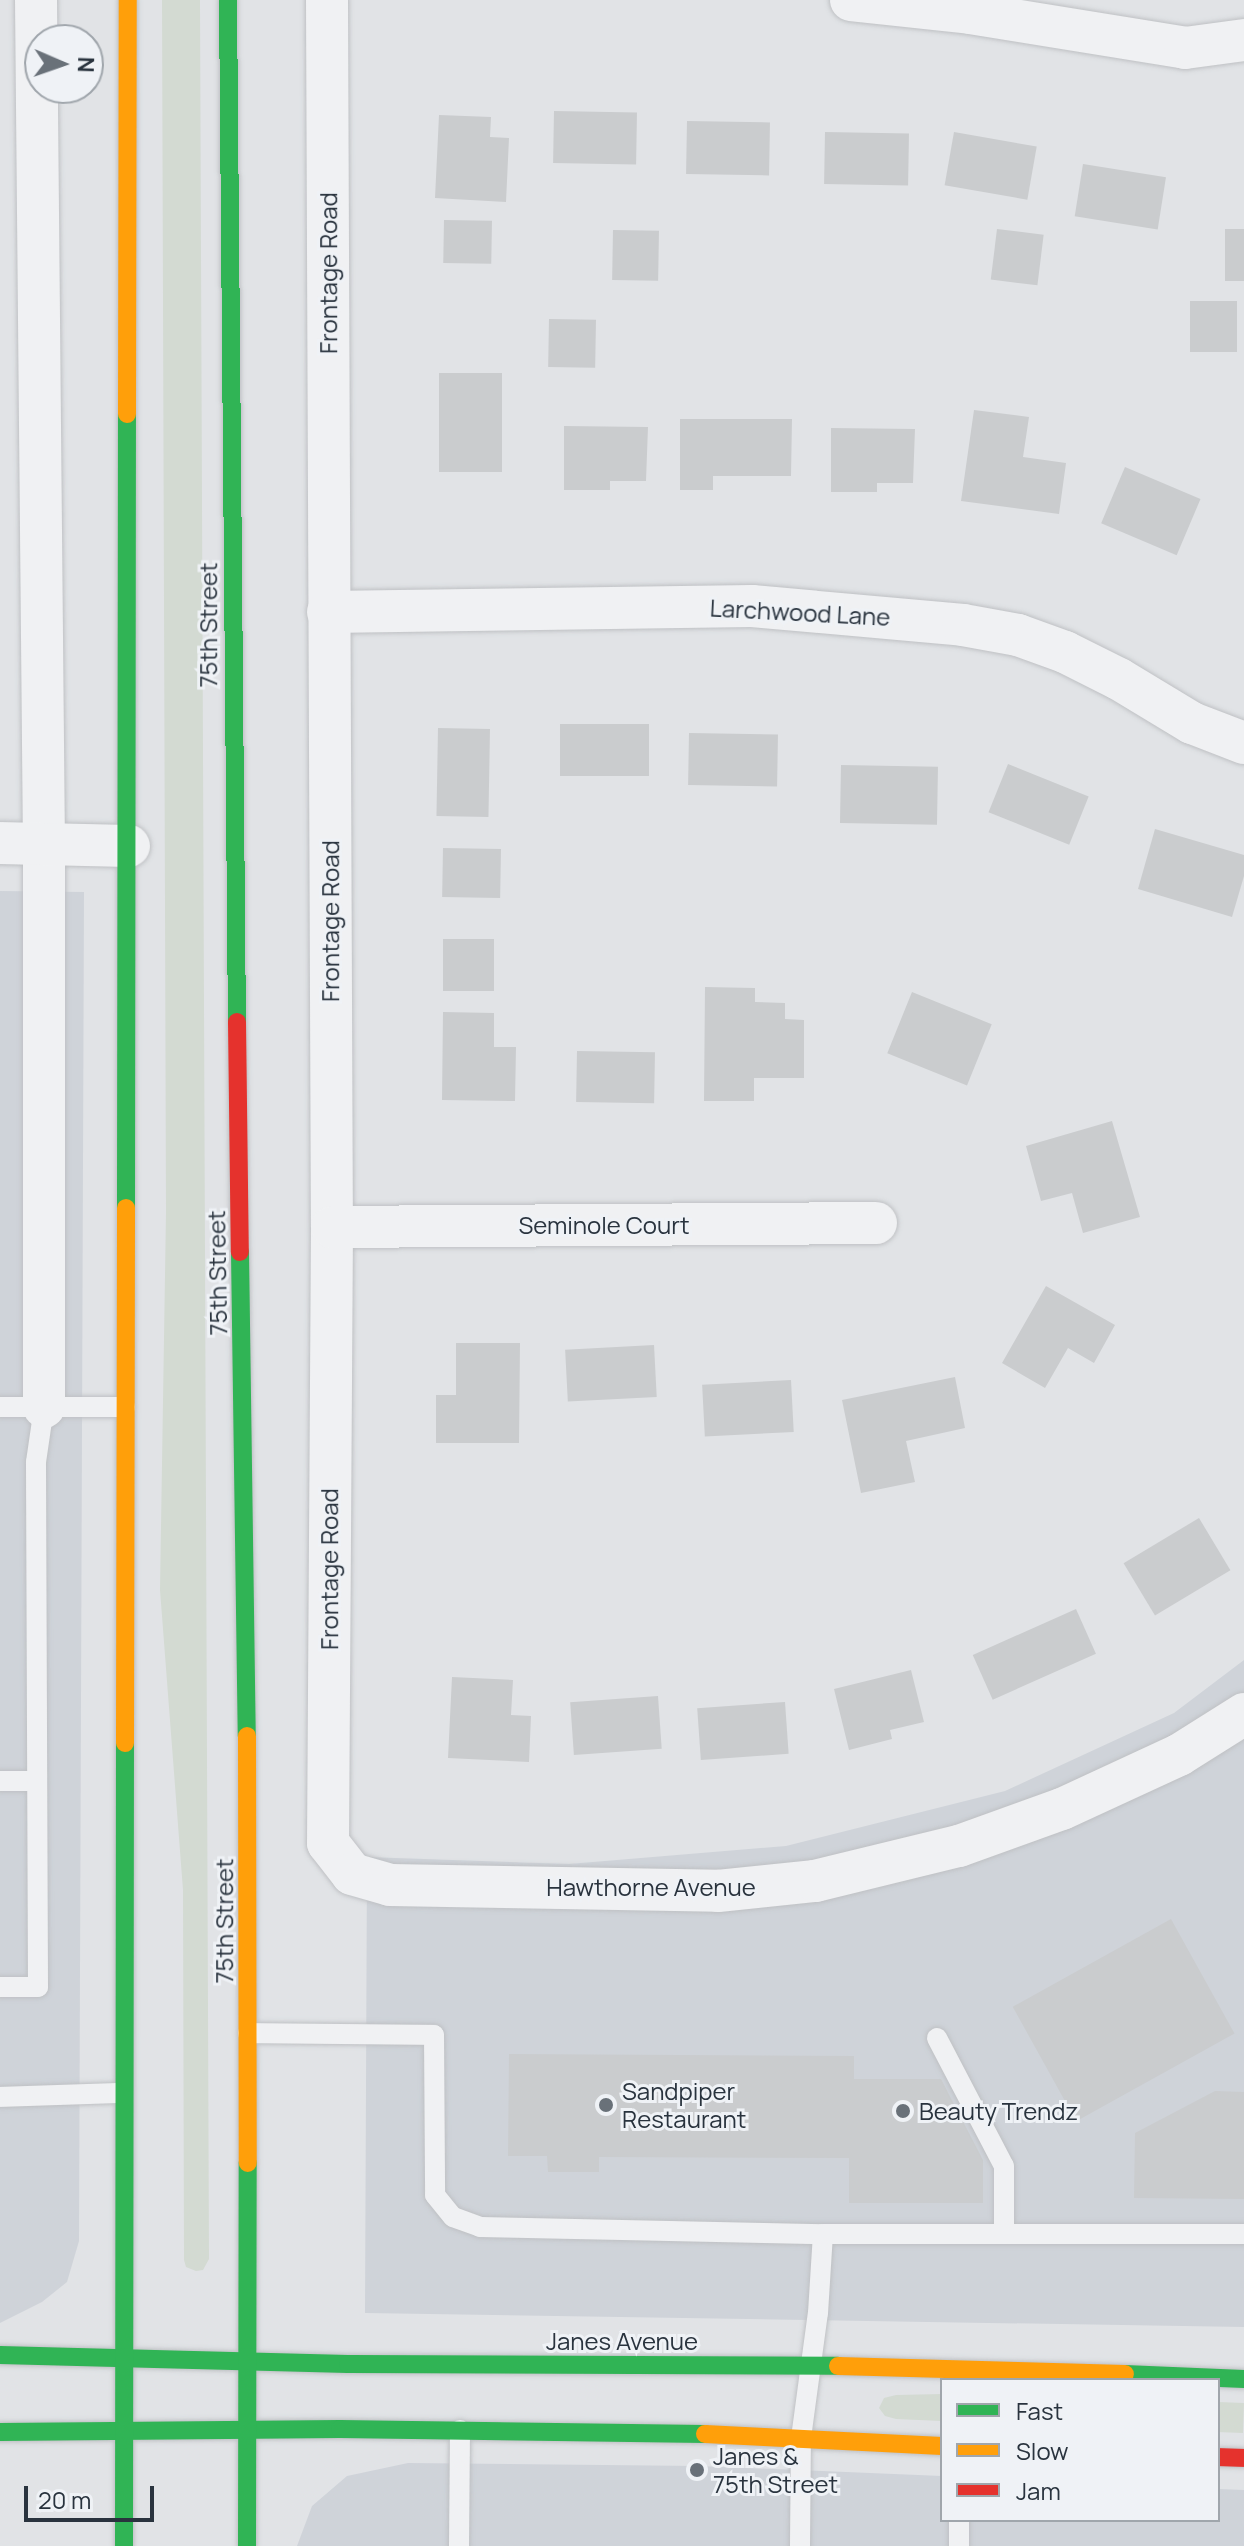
<!DOCTYPE html>
<html>
<head>
<meta charset="utf-8">
<style>
	body { margin:0 }
	#map { position:relative; width:1244px; height:2546px; overflow:hidden; background:#e1e3e6; font-family:Manrope,sans-serif }
	div>[style] { position:absolute }
	[style*='--x'] { left:calc(var(--x)*1px); top:calc(var(--y)*1px); width:calc(var(--w)*1px); rotate:calc(var(--a)*1deg) }
	.built>* { inset:0; background:#cfd3d9 }
	.green>* { inset:0; background:#d3dad2; transform-origin:0 0 }
	.building>* { inset:0; background:#caccce; transform-origin:0 0 }
	.roads { filter:drop-shadow(0 0 2px #bfc1c4) drop-shadow(0 0 2px #bfc1c4) }
	.lane>* { height:20px; margin:-10px; padding:0 10px; transform-origin:10px; border-radius:10px; background:#f0f1f3 }
	.street>* { height:42px; margin:-21px; padding:0 21px; transform-origin:21px; border-radius:21px; background:#f0f1f3 }
	.fast>* { height:18px; margin:-9px; padding:0 9px; transform-origin:9px; border-radius:9px; background:#30b455 }
	.slow>* { height:18px; margin:-9px; padding:0 9px; transform-origin:9px; border-radius:9px; background:#ff9f0a }
	.jam>* { height:18px; margin:-9px; padding:0 9px; transform-origin:9px; border-radius:9px; background:#e5322d }
	.dots>* { width:22px; height:22px; translate:-50% -50%; box-sizing:border-box; border:4px solid #eff2f6; border-radius:50% }
	span { translate:-50% -50%; white-space:nowrap; text-align:center; line-height:1.15; -webkit-text-stroke:6px #eff2f6; paint-order:stroke }
	.street-label { font-size:24px; color:#29333e }
	.poi-label { font-size:24px; color:#29333e }
	.left { translate:0 -50%; text-align:left }
	.legend { position:absolute; left:940px; top:2378px; width:280px; height:144px; box-sizing:border-box; background:#eff2f6; border:2px solid #a0a6ac; margin:0; padding:10px 14px; list-style:none; font-size:24px; color:#29333e }
	.legend li { display:flex; align-items:center; gap:16px; height:40px }
	.legend b { width:40px; border:2px solid #a0a6ac }
	.north { position:absolute; left:24px; top:24px; width:80px; height:80px; box-sizing:border-box; background:#eff2f6; border:2px solid #a0a6ac; border-radius:50%; rotate:92deg; font-size:22px; font-weight:700; line-height:32px; text-align:center; color:#29333e }
	.north::after { content:''; display:block; margin:auto; width:28px; height:36px; background:#697179; clip-path:polygon(50% 0,100% 100%,50% 72%,0 100%) }
	.scale { position:absolute; left:24px; top:2486px; width:130px; height:36px; box-sizing:border-box; border:4px solid #29333e; border-top:0; padding-left:10px; font-size:24px; line-height:28px; white-space:nowrap; color:#29333e; -webkit-text-stroke:6px #eff2f6; paint-order:stroke }
</style>
</head>
<body>
<div id="map">
	<div class="built">
		<div style="clip-path:polygon(0 891px,84px 892px,79px 2241px,67px 2282px,42px 2302px,0 2323px)"></div>
		<div style="clip-path:polygon(1244px 1660px,1244px 2327px,365px 2313px,367px 1857px,569px 1864px,786px 1846px,1005px 1791px,1174px 1713px)"></div>
		<div style="clip-path:polygon(408px 2463px,699px 2466px,942px 2476px,942px 2520px,1218px 2520px,1218px 2489px,1244px 2490px,1244px 2546px,297px 2546px,312px 2506px,347px 2476px)"></div>
	</div>
	<div class="green">
		<div style="clip-path:polygon(162px 0,200px 0,209px 2259px,203px 2270px,196px 2271px,186px 2267px,184px 2260px,183px 1890px,160px 1590px,166px 1212px)"></div>
		<div style="clip-path:polygon(942px 2394px,942px 2421px,896px 2419px,885px 2416px,879px 2408px,884px 2398px,896px 2395px)"></div>
		<div style="left:1218px;top:2402px;width:26px;height:30px;rotate:2deg"></div>
	</div>
	<div class="building">
		<div style="left:554px;top:111px;width:83px;height:52px;rotate:1deg"></div>
		<div style="clip-path:polygon(439px 115px,491px 117px,490px 137px,509px 138px,506px 202px,435px 198px)"></div>
		<div style="left:687px;top:121px;width:83px;height:53px;rotate:1deg"></div>
		<div style="left:825px;top:132px;width:84px;height:52px;rotate:1deg"></div>
		<div style="left:954px;top:132px;width:84px;height:54px;rotate:10deg"></div>
		<div style="left:1083px;top:164px;width:84px;height:53px;rotate:9deg"></div>
		<div style="left:444px;top:220px;width:48px;height:43px;rotate:1deg"></div>
		<div style="left:997px;top:229px;width:47px;height:51px;rotate:7deg"></div>
		<div style="left:1225px;top:229px;width:19px;height:52px"></div>
		<div style="left:613px;top:230px;width:46px;height:50px;rotate:1deg"></div>
		<div style="left:1237px;top:301px;width:51px;height:47px;rotate:90deg"></div>
		<div style="left:549px;top:319px;width:47px;height:48px;rotate:1deg"></div>
		<div style="left:439px;top:373px;width:63px;height:99px"></div>
		<div style="clip-path:polygon(974px 410px,1029px 417px,1023px 457px,1066px 463px,1059px 514px,961px 501px)"></div>
		<div style="clip-path:polygon(680px 419px,792px 419px,791px 476px,713px 476px,713px 490px,680px 490px)"></div>
		<div style="clip-path:polygon(564px 426px,648px 427px,646px 481px,610px 481px,610px 490px,564px 490px)"></div>
		<div style="clip-path:polygon(831px 428px,915px 429px,913px 483px,877px 483px,877px 492px,831px 492px)"></div>
		<div style="left:1125px;top:467px;width:82px;height:61px;rotate:23deg"></div>
		<div style="left:560px;top:724px;width:89px;height:52px"></div>
		<div style="left:438px;top:728px;width:52px;height:88px;rotate:1deg"></div>
		<div style="left:689px;top:733px;width:89px;height:52px;rotate:1deg"></div>
		<div style="left:1008px;top:764px;width:87px;height:52px;rotate:22deg"></div>
		<div style="left:841px;top:765px;width:97px;height:58px;rotate:1deg"></div>
		<div style="clip-path:polygon(1155px 829px,1244px 855px,1244px 876px,1232px 917px,1138px 889px)"></div>
		<div style="left:443px;top:848px;width:58px;height:49px;rotate:1deg"></div>
		<div style="left:443px;top:939px;width:51px;height:52px"></div>
		<div style="clip-path:polygon(705px 987px,755px 988px,755px 1002px,785px 1003px,785px 1019px,804px 1020px,804px 1078px,754px 1078px,754px 1101px,704px 1101px)"></div>
		<div style="left:912px;top:992px;width:86px;height:66px;rotate:22deg"></div>
		<div style="clip-path:polygon(443px 1012px,494px 1013px,494px 1047px,516px 1047px,515px 1101px,442px 1100px)"></div>
		<div style="left:577px;top:1051px;width:78px;height:51px;rotate:1deg"></div>
		<div style="clip-path:polygon(1112px 1121px,1140px 1217px,1083px 1233px,1072px 1193px,1041px 1201px,1026px 1146px)"></div>
		<div style="clip-path:polygon(1046px 1286px,1115px 1325px,1094px 1363px,1068px 1348px,1045px 1388px,1002px 1363px)"></div>
		<div style="clip-path:polygon(456px 1343px,520px 1343px,519px 1443px,436px 1443px,436px 1395px,456px 1395px)"></div>
		<div style="left:654px;top:1345px;width:52px;height:89px;rotate:87deg"></div>
		<div style="clip-path:polygon(955px 1377px,965px 1428px,906px 1441px,915px 1482px,861px 1493px,842px 1400px)"></div>
		<div style="left:791px;top:1380px;width:52px;height:89px;rotate:87deg"></div>
		<div style="left:1199px;top:1518px;width:61px;height:88px;rotate:59deg"></div>
		<div style="left:1076px;top:1609px;width:49px;height:113px;rotate:66deg"></div>
		<div style="clip-path:polygon(911px 1670px,924px 1722px,890px 1730px,892px 1739px,849px 1750px,834px 1689px)"></div>
		<div style="clip-path:polygon(452px 1677px,513px 1680px,511px 1715px,531px 1716px,529px 1762px,448px 1758px)"></div>
		<div style="left:658px;top:1696px;width:53px;height:88px;rotate:86deg"></div>
		<div style="left:785px;top:1702px;width:52px;height:88px;rotate:86deg"></div>
		<div style="left:1171px;top:1919px;width:131px;height:181px;rotate:61deg"></div>
		<div style="clip-path:polygon(509px 2054px,854px 2056px,854px 2079px,941px 2079px,983px 2160px,983px 2203px,849px 2203px,849px 2158px,599px 2157px,599px 2172px,548px 2172px,547px 2156px,508px 2156px)"></div>
		<div style="clip-path:polygon(1215px 2091px,1244px 2092px,1244px 2199px,1134px 2198px,1135px 2133px)"></div>
	</div>
	<div class="roads">
		<div class="lane">
			<div style="--x:0;--y:1407;--w:125;--a:0"></div>
			<div style="--x:0;--y:1781;--w:37;--a:0"></div>
			<div style="--x:0;--y:1987;--w:38;--a:0"></div>
			<div style="--x:38;--y:1987;--w:525;--a:-90.22"></div>
			<div style="--x:36;--y:1462;--w:56;--a:-81.7"></div>
			<div style="--x:248;--y:2033;--w:186;--a:0.6"></div>
			<div style="--x:434;--y:2035;--w:160;--a:89.6"></div>
			<div style="--x:435;--y:2195;--w:28;--a:51"></div>
			<div style="--x:453;--y:2217;--w:29;--a:20"></div>
			<div style="--x:480;--y:2227;--w:343;--a:1.2"></div>
			<div style="--x:823;--y:2234;--w:421;--a:0"></div>
			<div style="--x:937;--y:2038;--w:144;--a:62.4"></div>
			<div style="--x:1004;--y:2166;--w:68;--a:90"></div>
			<div style="--x:0;--y:2097;--w:123;--a:-1.9"></div>
			<div style="--x:959;--y:2520;--w:26;--a:90"></div>
			<div style="--x:459;--y:2546;--w:116;--a:-89.5"></div>
			<div style="--x:800;--y:2546;--w:108;--a:-89.5"></div>
			<div style="--x:801;--y:2438;--w:126;--a:-82.3"></div>
			<div style="--x:818;--y:2313;--w:79;--a:-86.4"></div>
		</div>
		<div class="street">
			<div style="--x:36;--y:0;--w:843;--a:89.46"></div>
			<div style="--x:44;--y:843;--w:564;--a:90"></div>
			<div style="--x:327;--y:0;--w:1227;--a:89.77"></div>
			<div style="--x:332;--y:1227;--w:616;--a:90.37"></div>
			<div style="--x:328;--y:1843;--w:39;--a:52"></div>
			<div style="--x:352;--y:1874;--w:40;--a:16"></div>
			<div style="--x:390;--y:1885;--w:328;--a:1"></div>
			<div style="--x:718;--y:1891;--w:98;--a:-5.9"></div>
			<div style="--x:815;--y:1881;--w:148;--a:-13.7"></div>
			<div style="--x:959;--y:1846;--w:109;--a:-19.8"></div>
			<div style="--x:1062;--y:1809;--w:129;--a:-24.8"></div>
			<div style="--x:1179;--y:1755;--w:77;--a:-32.2"></div>
			<div style="--x:851;--y:0;--w:120;--a:6.2"></div>
			<div style="--x:970;--y:13;--w:218;--a:9.2"></div>
			<div style="--x:1185;--y:48;--w:60;--a:-7.7"></div>
			<div style="--x:328;--y:612;--w:424;--a:-0.8"></div>
			<div style="--x:752;--y:606;--w:212;--a:5.1"></div>
			<div style="--x:963;--y:625;--w:56;--a:10.3"></div>
			<div style="--x:1018;--y:635;--w:50;--a:19.9"></div>
			<div style="--x:1065;--y:652;--w:60;--a:26.6"></div>
			<div style="--x:1119;--y:679;--w:85;--a:31.1"></div>
			<div style="--x:1192;--y:723;--w:56;--a:21"></div>
			<div style="--x:0;--y:843;--w:129;--a:1.3"></div>
			<div style="--x:332;--y:1227;--w:544;--a:-0.42"></div>
		</div>
		<div class="fast">
			<div style="--x:228;--y:0;--w:1022;--a:89.5"></div>
			<div style="--x:126;--y:1208;--w:794;--a:-89.93"></div>
			<div style="--x:240;--y:1252;--w:484;--a:89.2"></div>
			<div style="--x:0;--y:2355;--w:348;--a:1.5"></div>
			<div style="--x:348;--y:2364;--w:490;--a:0.2"></div>
			<div style="--x:1125;--y:2374;--w:119;--a:2.4"></div>
			<div style="--x:0;--y:2432;--w:340;--a:-0.5"></div>
			<div style="--x:340;--y:2429;--w:365;--a:0.8"></div>
			<div style="--x:124;--y:2546;--w:803;--a:-89.93"></div>
			<div style="--x:247;--y:2546;--w:383;--a:-89.9"></div>
		</div>
		<div class="slow">
			<div style="--x:127;--y:414;--w:414;--a:-89.9"></div>
			<div style="--x:247;--y:1736;--w:427;--a:89.9"></div>
			<div style="--x:125;--y:1743;--w:535;--a:-89.89"></div>
			<div style="--x:838;--y:2366;--w:287;--a:1.6"></div>
			<div style="--x:705;--y:2434;--w:237;--a:2.9"></div>
		</div>
		<div class="jam">
			<div style="--x:237;--y:1022;--w:230;--a:89.3"></div>
			<div style="--x:1218;--y:2457;--w:26;--a:2"></div>
		</div>
	</div>
	<div class="dots">
		<div style="left:606px;top:2105px;background:#697179"></div>
		<div style="left:903px;top:2111px;background:#697179"></div>
		<div style="left:697px;top:2470px;background:#697179"></div>
	</div>
	<div class="street-label">
		<span style="left:328px;top:273px;rotate:-90deg">Frontage Road</span>
		<span style="left:800px;top:612px;rotate:3deg">Larchwood Lane</span>
		<span style="left:208px;top:625px;rotate:-90deg">75th Street</span>
		<span style="left:330px;top:921px;rotate:-90deg">Frontage Road</span>
		<span style="left:604px;top:1225px">Seminole Court</span>
		<span style="left:217px;top:1273px;rotate:-91deg">75th Street</span>
		<span style="left:329px;top:1569px;rotate:-90deg">Frontage Road</span>
		<span style="left:651px;top:1887px">Hawthorne Avenue</span>
		<span style="left:224px;top:1921px;rotate:-90deg">75th Street</span>
		<span style="left:622px;top:2341px">Janes Avenue</span>
	</div>
	<div class="poi-label">
		<span class="left" style="left:622px;top:2105px">Sandpiper<br>Restaurant</span>
		<span class="left" style="left:919px;top:2111px">Beauty Trendz</span>
		<span class="left" style="left:713px;top:2470px">Janes &amp;<br>75th Street</span>
	</div>
	<ul class="legend">
	<li><b style="height:10px;background:#30b455"></b>Fast</li>
	<li><b style="height:10px;background:#ff9f0a"></b>Slow</li>
	<li><b style="height:10px;background:#e5322d"></b>Jam</li>
	</ul>
	<div class="north">N</div>
	<div class="scale">20 m</div>
</div>
</body>
</html>
